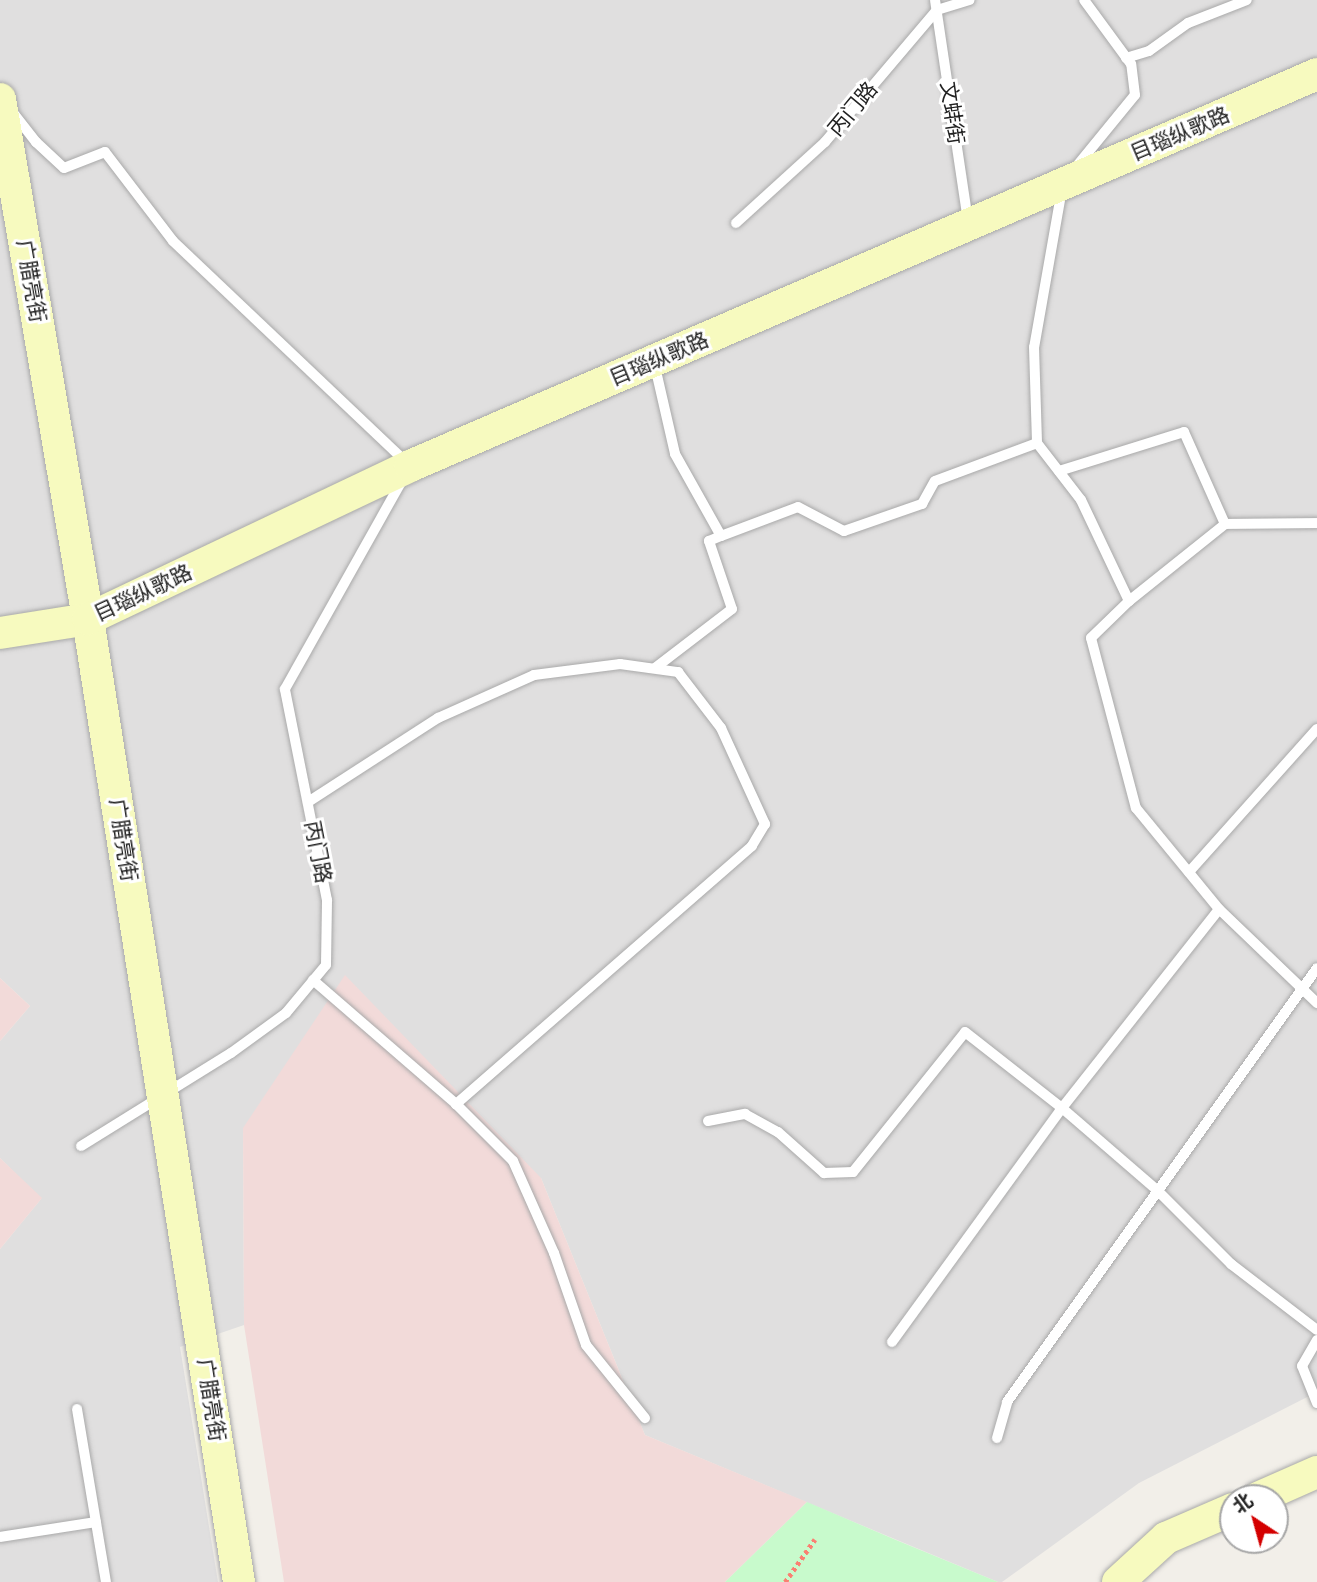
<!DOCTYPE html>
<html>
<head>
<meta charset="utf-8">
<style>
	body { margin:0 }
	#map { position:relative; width:1317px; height:1582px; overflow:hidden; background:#f2efe9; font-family:Montserrat,"Noto Sans SC",sans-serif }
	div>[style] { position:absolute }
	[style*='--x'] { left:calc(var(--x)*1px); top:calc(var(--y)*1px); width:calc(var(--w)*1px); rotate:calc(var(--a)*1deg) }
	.residential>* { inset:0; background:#e0dfdf }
	.commercial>* { inset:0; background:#f2dad9 }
	.park>* { inset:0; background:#c8facc }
	.path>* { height:4.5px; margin-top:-2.25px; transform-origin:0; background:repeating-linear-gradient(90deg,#fa8072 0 3.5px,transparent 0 7px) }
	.roads { filter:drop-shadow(0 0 2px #a9a9a9) drop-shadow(0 0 2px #a9a9a9) }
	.lane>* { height:10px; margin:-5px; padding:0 5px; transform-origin:5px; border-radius:5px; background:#fff }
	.secondary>* { height:32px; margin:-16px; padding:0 16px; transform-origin:16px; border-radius:16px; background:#f7fabf }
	span { translate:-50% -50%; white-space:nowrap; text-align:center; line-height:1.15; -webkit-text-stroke:6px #fff; paint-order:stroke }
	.street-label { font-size:21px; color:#222 }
	.north { position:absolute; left:1219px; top:1484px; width:70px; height:70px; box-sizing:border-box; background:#fff; border:2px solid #a7a7a7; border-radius:50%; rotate:324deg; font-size:19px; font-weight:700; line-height:28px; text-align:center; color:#222 }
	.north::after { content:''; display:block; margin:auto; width:24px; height:32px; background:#d40000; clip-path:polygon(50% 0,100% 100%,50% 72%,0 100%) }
</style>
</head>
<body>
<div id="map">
	<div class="residential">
		<div style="clip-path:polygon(0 0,1317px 0,1317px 1392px,1139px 1483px,1002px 1582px,998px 1582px,645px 1435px,541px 1178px,243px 1128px,244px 1325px,180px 1347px,218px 1582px,0 1582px,0 1249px,41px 1199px,0 1158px,0 1041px,30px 1006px,0 978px)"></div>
	</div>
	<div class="commercial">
		<div style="clip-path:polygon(345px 975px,541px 1178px,645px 1435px,807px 1502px,725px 1582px,284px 1582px,244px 1325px,243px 1128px)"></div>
		<div style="clip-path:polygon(0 978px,30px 1006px,0 1041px)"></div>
		<div style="clip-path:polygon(0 1158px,42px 1198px,0 1249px)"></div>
	</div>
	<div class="park">
		<div style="clip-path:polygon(807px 1502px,896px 1540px,998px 1582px,725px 1582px)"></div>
	</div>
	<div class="path">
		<div style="--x:785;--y:1582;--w:52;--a:-55.1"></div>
	</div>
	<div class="roads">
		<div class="lane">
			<div style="--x:935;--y:0;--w:224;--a:81.5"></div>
			<div style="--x:1126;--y:58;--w:24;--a:-17"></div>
			<div style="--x:1149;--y:51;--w:48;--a:-35.7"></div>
			<div style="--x:1188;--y:23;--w:63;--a:-21.3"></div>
			<div style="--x:11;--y:110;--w:41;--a:52"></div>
			<div style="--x:36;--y:142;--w:38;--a:43"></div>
			<div style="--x:64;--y:168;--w:44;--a:-21.3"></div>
			<div style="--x:105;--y:152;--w:112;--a:52.6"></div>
			<div style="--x:173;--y:241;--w:324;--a:43.5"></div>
			<div style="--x:1076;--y:167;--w:93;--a:-50.7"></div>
			<div style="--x:1135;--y:95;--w:31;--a:-97"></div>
			<div style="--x:1131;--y:64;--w:79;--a:-126.3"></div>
			<div style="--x:1062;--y:189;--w:160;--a:100"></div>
			<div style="--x:1034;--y:347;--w:96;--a:88.2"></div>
			<div style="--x:1037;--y:443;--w:72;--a:52.3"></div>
			<div style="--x:1081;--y:500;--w:112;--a:64.6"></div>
			<div style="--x:1129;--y:601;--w:53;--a:135.8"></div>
			<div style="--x:1091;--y:638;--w:176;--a:75.2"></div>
			<div style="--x:1136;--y:808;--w:131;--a:50.6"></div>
			<div style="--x:1219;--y:909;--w:136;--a:43.8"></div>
			<div style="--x:736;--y:223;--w:120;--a:-42.3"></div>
			<div style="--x:825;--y:142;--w:173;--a:-49.7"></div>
			<div style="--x:937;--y:10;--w:34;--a:-17"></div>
			<div style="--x:654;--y:362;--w:94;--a:77.1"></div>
			<div style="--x:675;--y:454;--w:94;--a:60.7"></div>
			<div style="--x:721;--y:536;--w:82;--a:-20.6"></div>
			<div style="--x:798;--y:507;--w:52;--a:27.6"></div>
			<div style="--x:844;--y:531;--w:83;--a:-19.1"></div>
			<div style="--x:922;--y:504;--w:26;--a:-61"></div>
			<div style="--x:935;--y:481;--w:109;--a:-20.4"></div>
			<div style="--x:1059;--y:471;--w:131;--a:-17.3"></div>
			<div style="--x:1184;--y:432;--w:101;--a:66"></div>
			<div style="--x:1129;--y:601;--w:123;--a:-38.7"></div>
			<div style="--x:1225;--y:524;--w:92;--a:-0.6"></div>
			<div style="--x:655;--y:668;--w:97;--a:-37.5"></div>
			<div style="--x:732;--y:609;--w:72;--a:-108.7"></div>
			<div style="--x:709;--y:541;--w:13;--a:-23"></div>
			<div style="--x:308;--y:802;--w:155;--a:-32.9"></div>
			<div style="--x:438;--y:718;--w:105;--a:-24.1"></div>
			<div style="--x:534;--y:675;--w:87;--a:-7.3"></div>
			<div style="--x:620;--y:664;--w:59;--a:7.9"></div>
			<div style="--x:678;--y:672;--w:71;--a:52.5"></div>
			<div style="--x:721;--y:728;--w:106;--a:65.4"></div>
			<div style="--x:765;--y:824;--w:26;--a:121"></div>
			<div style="--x:752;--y:846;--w:393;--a:138.9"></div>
			<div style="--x:1189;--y:872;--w:192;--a:-48.2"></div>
			<div style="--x:313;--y:980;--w:189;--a:40.9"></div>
			<div style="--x:456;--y:1104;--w:81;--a:45"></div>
			<div style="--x:513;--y:1161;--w:101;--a:66"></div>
			<div style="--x:554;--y:1253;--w:97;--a:70.8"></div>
			<div style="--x:586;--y:1345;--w:94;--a:51.1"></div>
			<div style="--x:708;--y:1121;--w:38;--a:-11"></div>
			<div style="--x:745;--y:1114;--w:38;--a:29"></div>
			<div style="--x:778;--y:1132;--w:62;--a:41.7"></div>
			<div style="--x:824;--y:1173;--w:29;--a:-2"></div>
			<div style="--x:853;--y:1172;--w:179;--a:-51.3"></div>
			<div style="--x:965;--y:1032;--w:123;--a:38.1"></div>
			<div style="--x:1062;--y:1108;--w:125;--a:40.8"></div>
			<div style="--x:1157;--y:1190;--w:105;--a:45"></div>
			<div style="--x:1231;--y:1264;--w:108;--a:37.5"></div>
			<div style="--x:81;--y:1146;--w:176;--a:-31.8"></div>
			<div style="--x:231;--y:1053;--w:68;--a:-36"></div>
			<div style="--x:286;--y:1013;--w:62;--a:-50.2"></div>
			<div style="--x:326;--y:965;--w:65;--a:-89.1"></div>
			<div style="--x:327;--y:900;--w:215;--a:-101.3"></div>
			<div style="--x:285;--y:689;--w:243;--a:-60.7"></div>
			<div style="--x:1317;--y:1340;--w:30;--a:120"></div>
			<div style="--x:1302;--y:1366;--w:40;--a:68"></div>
			<div style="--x:892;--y:1342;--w:289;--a:-54"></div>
			<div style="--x:1062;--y:1108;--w:253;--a:-51.7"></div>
			<div style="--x:77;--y:1409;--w:175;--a:80.5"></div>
			<div style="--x:997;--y:1438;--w:37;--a:-74"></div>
			<div style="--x:1007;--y:1402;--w:533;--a:-54.46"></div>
			<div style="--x:0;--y:1537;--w:97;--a:-8.9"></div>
		</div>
		<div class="secondary">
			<div style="--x:0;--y:99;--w:527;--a:80.39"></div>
			<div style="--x:88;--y:619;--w:975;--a:81.09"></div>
			<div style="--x:0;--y:633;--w:89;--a:-9"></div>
			<div style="--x:88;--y:619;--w:357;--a:-25.4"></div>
			<div style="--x:410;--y:466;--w:988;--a:-23.37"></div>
			<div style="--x:1258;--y:1498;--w:64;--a:-23.8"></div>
			<div style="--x:1118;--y:1582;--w:65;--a:-42.5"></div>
			<div style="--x:1166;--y:1538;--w:73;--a:-23.4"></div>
		</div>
	</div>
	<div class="street-label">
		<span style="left:853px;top:109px;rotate:-50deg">丙门路</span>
		<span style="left:952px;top:113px;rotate:82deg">文蚌街</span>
		<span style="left:1180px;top:134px;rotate:-23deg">目瑙纵歌路</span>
		<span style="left:31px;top:281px;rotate:80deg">广腊亮街</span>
		<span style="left:659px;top:359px;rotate:-23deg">目瑙纵歌路</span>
		<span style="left:143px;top:593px;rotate:-25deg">目瑙纵歌路</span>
		<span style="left:123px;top:840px;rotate:81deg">广腊亮街</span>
		<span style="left:318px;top:852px;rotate:79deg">丙门路</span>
		<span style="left:211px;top:1400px;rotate:81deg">广腊亮街</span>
	</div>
	<div class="north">北</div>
</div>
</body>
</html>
